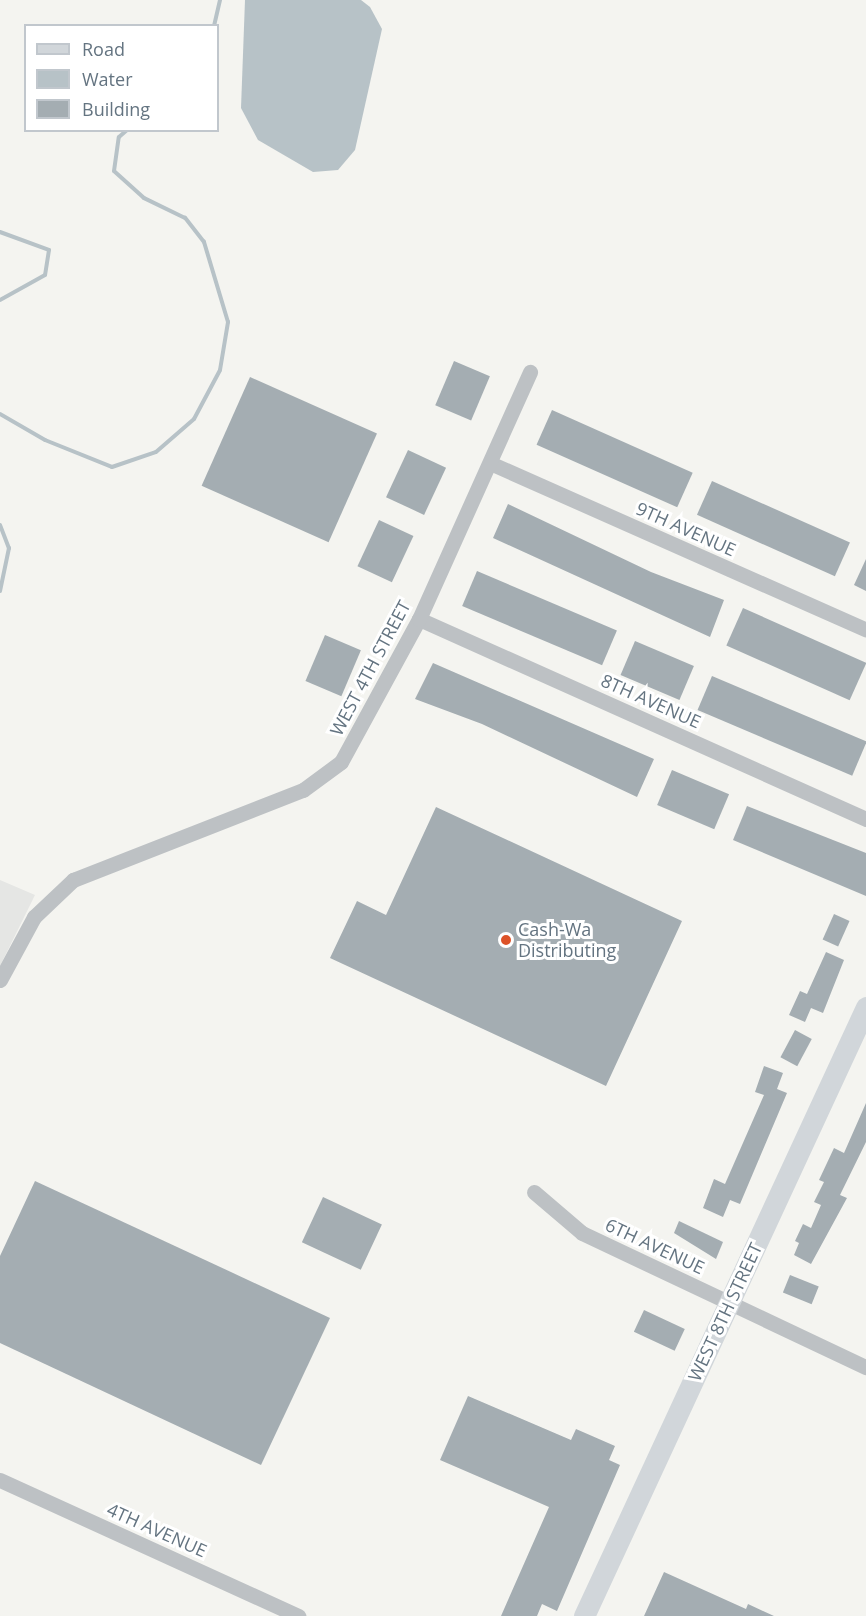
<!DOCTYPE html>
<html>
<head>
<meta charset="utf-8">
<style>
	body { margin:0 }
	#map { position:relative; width:866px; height:1616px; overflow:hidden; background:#f4f4f0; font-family:"Open Sans",sans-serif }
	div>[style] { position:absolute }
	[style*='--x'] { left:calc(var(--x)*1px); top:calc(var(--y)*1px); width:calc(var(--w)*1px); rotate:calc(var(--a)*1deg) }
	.built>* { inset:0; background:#e5e6e4 }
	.water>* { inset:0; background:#b7c2c7 }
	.stream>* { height:4px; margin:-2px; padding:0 2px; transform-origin:2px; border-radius:2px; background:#b7c2c7 }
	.building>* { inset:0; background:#a4adb2; transform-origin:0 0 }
	.street>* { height:15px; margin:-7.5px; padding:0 7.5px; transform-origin:7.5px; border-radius:7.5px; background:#bdc1c4 }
	.secondary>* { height:21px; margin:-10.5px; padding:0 10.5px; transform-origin:10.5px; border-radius:10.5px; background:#d1d6da }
	.dots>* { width:16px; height:16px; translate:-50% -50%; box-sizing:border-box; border:3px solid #fff; border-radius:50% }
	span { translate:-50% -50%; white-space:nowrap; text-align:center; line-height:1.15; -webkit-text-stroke:6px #fff; paint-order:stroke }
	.street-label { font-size:18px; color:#647481 }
	.poi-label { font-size:18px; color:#647481 }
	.left { translate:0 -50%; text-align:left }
	.legend { position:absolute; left:24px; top:24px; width:195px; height:108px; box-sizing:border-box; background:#fff; border:2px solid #c1c7cd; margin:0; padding:8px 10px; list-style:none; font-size:18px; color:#647481 }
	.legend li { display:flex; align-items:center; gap:12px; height:30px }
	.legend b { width:30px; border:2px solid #c1c7cd }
</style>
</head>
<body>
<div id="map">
	<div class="built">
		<div style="clip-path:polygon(0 880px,35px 895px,0 966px)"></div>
	</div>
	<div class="water">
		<div style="clip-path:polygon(245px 0,361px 0,370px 7px,382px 29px,355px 150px,338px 170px,313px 172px,258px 140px,241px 108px)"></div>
	</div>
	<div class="stream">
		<div style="--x:214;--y:26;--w:27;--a:-77"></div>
		<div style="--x:0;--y:232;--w:52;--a:20.2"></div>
		<div style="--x:49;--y:250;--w:25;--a:99"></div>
		<div style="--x:45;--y:275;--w:51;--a:150.9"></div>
		<div style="--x:0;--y:414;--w:52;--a:30"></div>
		<div style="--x:45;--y:440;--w:72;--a:21.9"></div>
		<div style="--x:112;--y:467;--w:46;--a:-18.8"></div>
		<div style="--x:156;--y:452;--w:50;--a:-41"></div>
		<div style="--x:194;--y:419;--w:55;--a:-62"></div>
		<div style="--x:220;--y:370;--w:49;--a:-80.5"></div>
		<div style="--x:228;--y:322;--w:84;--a:-106.7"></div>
		<div style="--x:204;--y:242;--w:31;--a:-128"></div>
		<div style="--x:185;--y:218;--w:46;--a:-154"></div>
		<div style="--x:144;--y:198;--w:40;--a:-138"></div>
		<div style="--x:114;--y:171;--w:34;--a:-82"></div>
		<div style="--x:119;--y:137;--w:11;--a:-41"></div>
		<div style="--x:0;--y:525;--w:25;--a:69"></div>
		<div style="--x:9;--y:548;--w:44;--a:101.8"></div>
	</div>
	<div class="building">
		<div style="left:454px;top:361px;width:39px;height:48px;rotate:23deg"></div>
		<div style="left:250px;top:377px;width:139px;height:119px;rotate:24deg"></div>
		<div style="left:552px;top:410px;width:154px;height:38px;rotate:24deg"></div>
		<div style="left:408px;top:450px;width:42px;height:52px;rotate:25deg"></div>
		<div style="left:712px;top:481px;width:151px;height:37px;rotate:24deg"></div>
		<div style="clip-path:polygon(508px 504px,651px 572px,724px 600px,710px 637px,493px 538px)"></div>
		<div style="left:379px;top:520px;width:38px;height:51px;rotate:25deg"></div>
		<div style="clip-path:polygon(866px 559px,866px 591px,854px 585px)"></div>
		<div style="left:477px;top:571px;width:152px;height:38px;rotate:23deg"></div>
		<div style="left:743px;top:608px;width:135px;height:41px;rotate:24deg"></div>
		<div style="left:325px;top:635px;width:39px;height:50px;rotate:23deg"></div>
		<div style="left:635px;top:641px;width:64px;height:37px;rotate:23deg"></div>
		<div style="clip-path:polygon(433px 663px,654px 759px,637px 797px,482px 724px,415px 699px)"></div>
		<div style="left:712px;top:676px;width:168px;height:37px;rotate:23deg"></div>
		<div style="left:672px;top:770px;width:62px;height:38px;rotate:23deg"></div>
		<div style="clip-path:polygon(747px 806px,866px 853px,866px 896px,733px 840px)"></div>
		<div style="clip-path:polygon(436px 807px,682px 921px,606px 1086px,330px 958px,357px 901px,386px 915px)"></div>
		<div style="left:834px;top:914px;width:17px;height:28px;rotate:24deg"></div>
		<div style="clip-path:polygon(826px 952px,844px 960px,823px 1013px,811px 1008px,805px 1022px,789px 1015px,800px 991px,807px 994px)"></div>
		<div style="left:795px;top:1030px;width:19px;height:31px;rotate:28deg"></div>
		<div style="clip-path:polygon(764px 1066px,783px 1073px,777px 1089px,787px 1093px,740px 1204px,730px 1200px,723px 1217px,703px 1208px,714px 1179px,725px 1184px,746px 1136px,764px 1095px,755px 1092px)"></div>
		<div style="clip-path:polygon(866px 1103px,866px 1142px,840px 1195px,847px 1198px,811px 1264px,794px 1255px,799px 1243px,795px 1241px,803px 1224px,811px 1228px,821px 1205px,814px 1202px,824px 1182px,819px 1180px,834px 1148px,844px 1153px)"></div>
		<div style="clip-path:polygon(35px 1181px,330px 1318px,261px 1465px,0 1343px,0 1256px)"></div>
		<div style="left:323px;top:1197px;width:65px;height:50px;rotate:25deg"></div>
		<div style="clip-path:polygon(679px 1221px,723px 1242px,716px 1259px,674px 1233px)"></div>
		<div style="left:790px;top:1275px;width:31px;height:19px;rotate:22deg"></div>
		<div style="left:644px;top:1310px;width:45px;height:24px;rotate:25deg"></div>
		<div style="clip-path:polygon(468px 1396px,571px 1440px,576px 1429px,615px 1446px,609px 1460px,620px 1465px,557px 1611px,542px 1604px,537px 1616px,501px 1616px,549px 1507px,440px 1460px)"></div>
		<div style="clip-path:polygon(664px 1572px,746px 1609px,748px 1604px,774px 1616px,644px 1616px)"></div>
	</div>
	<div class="street">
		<div style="--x:490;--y:463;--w:411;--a:23.9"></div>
		<div style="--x:419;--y:619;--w:490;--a:24.1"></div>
		<div style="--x:0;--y:980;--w:72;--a:-61.6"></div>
		<div style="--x:34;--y:917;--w:54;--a:-43.5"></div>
		<div style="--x:73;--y:880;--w:247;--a:-21.4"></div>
		<div style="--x:303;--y:790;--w:47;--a:-36.4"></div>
		<div style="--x:341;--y:762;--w:163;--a:-61.4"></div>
		<div style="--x:419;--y:619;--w:271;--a:-65.8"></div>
		<div style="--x:534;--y:1192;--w:63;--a:40.5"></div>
		<div style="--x:582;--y:1233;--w:314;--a:25.3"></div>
		<div style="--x:0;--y:1480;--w:328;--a:24.5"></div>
	</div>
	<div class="secondary">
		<div style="--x:584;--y:1616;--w:671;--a:-65.15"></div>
	</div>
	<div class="dots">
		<div style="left:506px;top:940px;background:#dd5228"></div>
	</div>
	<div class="street-label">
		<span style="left:686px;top:529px;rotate:24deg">9TH AVENUE</span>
		<span style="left:370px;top:668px;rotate:-62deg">WEST 4TH STREET</span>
		<span style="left:651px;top:701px;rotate:24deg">8TH AVENUE</span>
		<span style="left:655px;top:1246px;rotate:25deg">6TH AVENUE</span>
		<span style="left:725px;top:1312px;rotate:-65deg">WEST 8TH STREET</span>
		<span style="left:157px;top:1530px;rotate:24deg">4TH AVENUE</span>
	</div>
	<div class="poi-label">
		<span class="left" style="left:518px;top:940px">Cash-Wa<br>Distributing</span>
	</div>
	<ul class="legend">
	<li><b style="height:8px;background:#d1d6da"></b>Road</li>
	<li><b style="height:16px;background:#b7c2c7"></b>Water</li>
	<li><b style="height:16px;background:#a4adb2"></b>Building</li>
	</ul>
</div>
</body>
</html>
